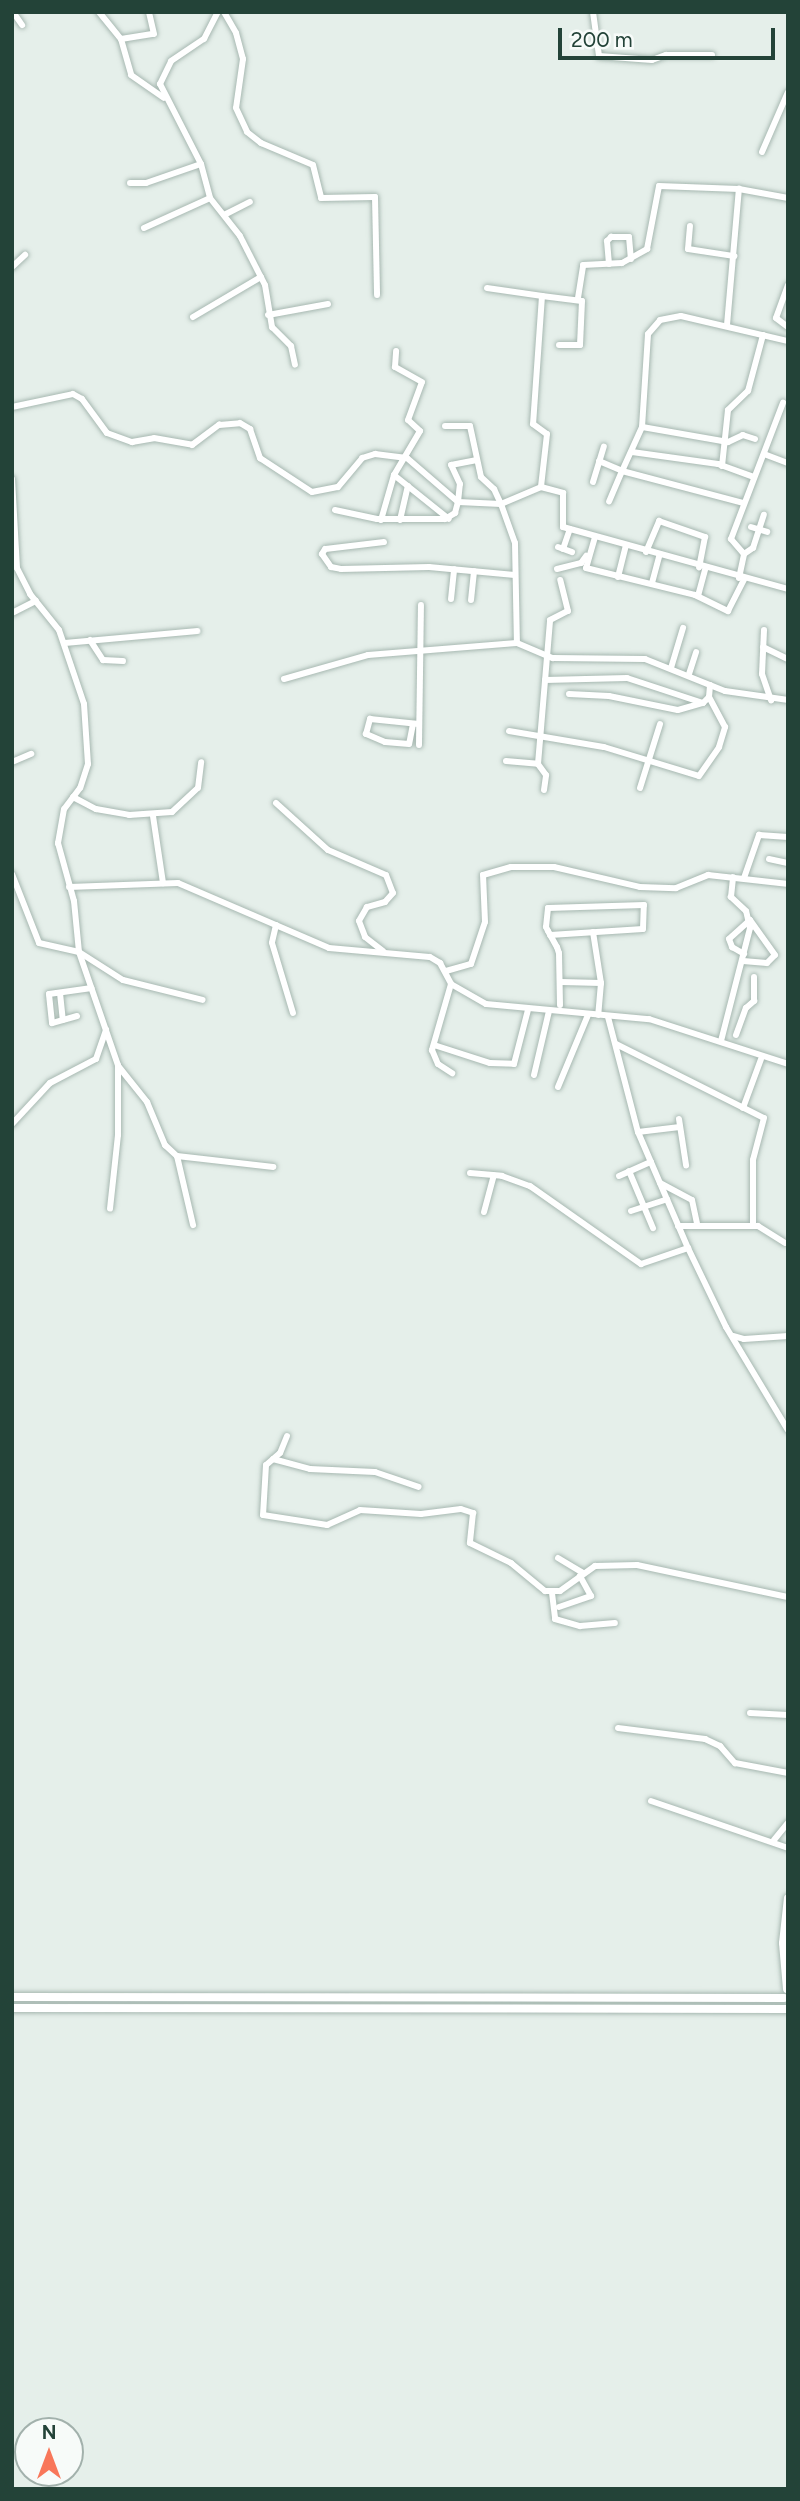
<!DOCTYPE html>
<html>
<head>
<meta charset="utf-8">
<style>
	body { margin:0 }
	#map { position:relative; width:800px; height:2501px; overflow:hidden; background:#e5efea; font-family:Figtree,sans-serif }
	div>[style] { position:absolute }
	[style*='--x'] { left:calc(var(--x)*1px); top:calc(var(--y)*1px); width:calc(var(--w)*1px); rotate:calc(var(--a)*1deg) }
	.roads { filter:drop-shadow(0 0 2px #a7b8b1) drop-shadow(0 0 2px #a7b8b1) }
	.minor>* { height:6px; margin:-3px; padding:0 3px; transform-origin:3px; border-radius:3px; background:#fff }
	.tertiary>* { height:8px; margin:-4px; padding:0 4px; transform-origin:4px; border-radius:4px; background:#fff }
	span { translate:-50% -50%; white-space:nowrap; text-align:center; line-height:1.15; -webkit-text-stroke:5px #f7fbf9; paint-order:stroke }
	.frame { position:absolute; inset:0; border:14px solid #234338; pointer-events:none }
	.north { position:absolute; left:14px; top:2417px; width:70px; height:70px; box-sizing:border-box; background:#f7fbf9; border:2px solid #a2b1ac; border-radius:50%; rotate:0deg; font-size:19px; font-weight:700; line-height:28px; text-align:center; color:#234338 }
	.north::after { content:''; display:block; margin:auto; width:24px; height:32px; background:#f8775a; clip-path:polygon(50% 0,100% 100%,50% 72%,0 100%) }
	.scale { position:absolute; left:558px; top:28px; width:217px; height:32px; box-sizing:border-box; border:4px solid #234338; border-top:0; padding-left:9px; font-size:21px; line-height:24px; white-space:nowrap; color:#234338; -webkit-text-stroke:5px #f7fbf9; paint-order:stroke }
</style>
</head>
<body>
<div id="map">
	<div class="roads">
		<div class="minor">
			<div style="--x:13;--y:12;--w:16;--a:55"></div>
			<div style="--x:99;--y:12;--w:35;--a:51"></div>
			<div style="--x:121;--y:39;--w:37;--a:74"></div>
			<div style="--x:131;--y:75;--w:40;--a:34.9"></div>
			<div style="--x:224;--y:12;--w:24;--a:60"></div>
			<div style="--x:236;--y:33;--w:27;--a:75"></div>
			<div style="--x:243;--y:59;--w:49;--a:98.1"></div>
			<div style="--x:236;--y:108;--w:26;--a:65"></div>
			<div style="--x:247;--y:132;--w:18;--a:38"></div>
			<div style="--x:261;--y:143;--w:56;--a:22.9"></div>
			<div style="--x:313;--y:165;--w:34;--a:76"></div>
			<div style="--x:321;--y:198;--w:54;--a:-1.1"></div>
			<div style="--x:375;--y:197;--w:98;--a:88.8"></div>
			<div style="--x:593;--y:12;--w:44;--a:82.2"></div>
			<div style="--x:599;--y:56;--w:53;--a:4.3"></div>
			<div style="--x:652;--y:60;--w:15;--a:-20"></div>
			<div style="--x:666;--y:55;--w:46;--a:0"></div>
			<div style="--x:121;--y:39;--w:33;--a:-9"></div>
			<div style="--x:154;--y:34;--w:23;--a:-103"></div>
			<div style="--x:762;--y:152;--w:65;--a:-66.6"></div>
			<div style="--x:201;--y:164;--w:35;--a:75"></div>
			<div style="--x:210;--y:198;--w:48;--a:51.7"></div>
			<div style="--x:240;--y:236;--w:55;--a:63"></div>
			<div style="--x:265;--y:285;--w:43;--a:80.5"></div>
			<div style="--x:272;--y:327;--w:27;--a:45"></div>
			<div style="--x:291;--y:346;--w:19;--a:78"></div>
			<div style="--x:130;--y:183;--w:16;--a:0"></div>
			<div style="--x:146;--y:183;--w:58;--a:-19.1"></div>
			<div style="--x:201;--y:164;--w:90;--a:-117.1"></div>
			<div style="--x:160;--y:84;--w:25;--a:-64"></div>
			<div style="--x:171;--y:61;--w:40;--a:-34"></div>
			<div style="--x:204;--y:39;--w:30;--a:-63"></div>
			<div style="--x:224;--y:215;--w:29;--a:-27"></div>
			<div style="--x:690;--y:226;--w:23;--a:95"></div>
			<div style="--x:688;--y:249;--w:47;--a:8.7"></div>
			<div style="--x:144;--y:228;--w:72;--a:-24.4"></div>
			<div style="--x:609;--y:264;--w:23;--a:-95"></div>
			<div style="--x:607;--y:241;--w:6;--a:-45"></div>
			<div style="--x:611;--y:237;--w:18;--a:0"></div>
			<div style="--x:629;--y:237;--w:22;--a:85"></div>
			<div style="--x:12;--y:267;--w:18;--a:-43"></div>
			<div style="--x:788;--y:285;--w:35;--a:110"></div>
			<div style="--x:776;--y:318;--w:15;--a:37"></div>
			<div style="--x:487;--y:288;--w:56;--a:8.3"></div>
			<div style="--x:542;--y:296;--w:128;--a:94"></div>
			<div style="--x:533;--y:424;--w:17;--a:36"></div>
			<div style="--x:547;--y:434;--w:53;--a:96.5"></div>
			<div style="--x:542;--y:296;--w:40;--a:7.1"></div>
			<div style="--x:582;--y:301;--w:44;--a:92.6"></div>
			<div style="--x:580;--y:345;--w:21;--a:180"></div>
			<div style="--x:578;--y:298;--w:33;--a:-81"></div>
			<div style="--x:583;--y:265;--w:39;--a:-3"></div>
			<div style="--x:622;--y:263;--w:29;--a:-29"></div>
			<div style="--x:647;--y:249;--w:64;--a:-79.2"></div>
			<div style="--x:659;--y:186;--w:80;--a:2.1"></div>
			<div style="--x:739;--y:189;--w:50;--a:10.4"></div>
			<div style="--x:268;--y:315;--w:61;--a:-10.4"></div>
			<div style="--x:193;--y:317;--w:79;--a:-30.5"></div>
			<div style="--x:727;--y:325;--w:137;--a:-85"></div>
			<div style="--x:12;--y:407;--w:62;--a:-12"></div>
			<div style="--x:73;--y:394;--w:10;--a:29"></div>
			<div style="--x:82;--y:399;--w:42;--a:53.7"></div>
			<div style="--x:107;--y:433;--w:27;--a:20"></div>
			<div style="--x:132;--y:442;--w:22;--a:-10"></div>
			<div style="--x:154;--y:438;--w:39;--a:10"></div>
			<div style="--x:192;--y:445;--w:34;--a:-37"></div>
			<div style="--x:219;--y:425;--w:21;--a:-5"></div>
			<div style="--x:240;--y:423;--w:12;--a:31"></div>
			<div style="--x:250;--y:429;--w:31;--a:71"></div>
			<div style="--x:260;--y:458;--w:62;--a:33.2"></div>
			<div style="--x:312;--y:492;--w:26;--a:-11"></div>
			<div style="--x:338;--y:487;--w:38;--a:-50"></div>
			<div style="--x:362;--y:458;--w:14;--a:-17"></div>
			<div style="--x:375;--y:454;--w:32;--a:7"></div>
			<div style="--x:407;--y:458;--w:67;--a:40.8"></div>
			<div style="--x:458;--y:502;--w:18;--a:-84"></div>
			<div style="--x:460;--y:484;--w:21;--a:-115"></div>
			<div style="--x:451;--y:465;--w:25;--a:-11"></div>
			<div style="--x:445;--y:426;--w:25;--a:0"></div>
			<div style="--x:470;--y:426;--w:52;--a:77.8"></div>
			<div style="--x:481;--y:477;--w:18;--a:43"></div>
			<div style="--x:494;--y:489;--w:17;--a:65"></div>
			<div style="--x:501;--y:504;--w:43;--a:-23"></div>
			<div style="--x:541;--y:487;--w:23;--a:15"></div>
			<div style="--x:563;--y:493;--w:34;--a:90"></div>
			<div style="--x:563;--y:527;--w:233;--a:15.4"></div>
			<div style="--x:642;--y:427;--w:48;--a:114.4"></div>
			<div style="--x:622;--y:471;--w:125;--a:14.8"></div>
			<div style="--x:755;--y:439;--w:13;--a:-162"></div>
			<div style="--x:743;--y:435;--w:17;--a:155"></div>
			<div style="--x:728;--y:442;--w:87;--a:-170.1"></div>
			<div style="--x:642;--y:427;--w:93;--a:-86.3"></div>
			<div style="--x:648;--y:334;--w:18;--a:-49"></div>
			<div style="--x:660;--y:320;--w:21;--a:-11"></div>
			<div style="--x:681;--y:316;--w:110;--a:13.2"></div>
			<div style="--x:632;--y:452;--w:87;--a:7.9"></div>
			<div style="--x:718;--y:464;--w:37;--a:20"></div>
			<div style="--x:764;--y:454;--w:26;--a:21"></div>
			<div style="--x:599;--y:461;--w:25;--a:23"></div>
			<div style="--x:622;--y:471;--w:33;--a:113"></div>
			<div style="--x:722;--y:466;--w:56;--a:-83.9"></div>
			<div style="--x:728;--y:410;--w:28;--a:-44"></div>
			<div style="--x:748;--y:391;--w:58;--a:-75"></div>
			<div style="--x:394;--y:475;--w:70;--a:38.7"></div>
			<div style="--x:12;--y:479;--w:89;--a:86.8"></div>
			<div style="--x:17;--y:568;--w:29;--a:63"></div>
			<div style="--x:30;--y:594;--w:46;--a:51.1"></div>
			<div style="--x:59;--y:630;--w:78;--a:71.3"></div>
			<div style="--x:84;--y:704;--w:60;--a:86.2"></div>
			<div style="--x:88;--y:764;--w:25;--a:108"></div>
			<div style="--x:80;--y:788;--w:26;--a:127"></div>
			<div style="--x:64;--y:809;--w:35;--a:100"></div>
			<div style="--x:58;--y:843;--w:60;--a:74.6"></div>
			<div style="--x:74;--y:901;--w:51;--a:84.4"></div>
			<div style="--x:79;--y:952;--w:120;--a:71"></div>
			<div style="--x:118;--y:1065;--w:70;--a:90"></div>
			<div style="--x:118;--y:1135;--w:74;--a:96.2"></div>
			<div style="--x:593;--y:482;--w:37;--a:-73"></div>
			<div style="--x:335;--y:510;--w:43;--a:12.1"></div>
			<div style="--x:377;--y:519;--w:68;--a:0"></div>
			<div style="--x:445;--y:519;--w:12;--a:-31"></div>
			<div style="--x:455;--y:513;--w:11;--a:-75"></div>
			<div style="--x:458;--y:502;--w:43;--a:2.7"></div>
			<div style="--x:501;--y:504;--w:41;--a:70.3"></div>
			<div style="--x:515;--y:543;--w:100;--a:88.9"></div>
			<div style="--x:381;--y:520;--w:47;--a:-73.9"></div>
			<div style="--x:394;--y:475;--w:51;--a:-59.4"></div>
			<div style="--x:420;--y:431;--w:16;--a:-137"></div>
			<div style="--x:408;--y:420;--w:40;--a:-69.8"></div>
			<div style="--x:422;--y:382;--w:31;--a:-151"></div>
			<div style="--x:395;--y:367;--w:16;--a:-86"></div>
			<div style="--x:400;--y:520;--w:35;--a:-77"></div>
			<div style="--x:751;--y:527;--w:17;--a:17"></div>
			<div style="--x:595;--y:537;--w:32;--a:106"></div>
			<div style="--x:586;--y:568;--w:112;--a:13.9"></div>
			<div style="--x:695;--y:595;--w:37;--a:26"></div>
			<div style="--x:728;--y:611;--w:36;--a:-63"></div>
			<div style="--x:384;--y:542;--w:59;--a:173.2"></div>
			<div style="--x:325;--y:549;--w:6;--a:121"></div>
			<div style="--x:322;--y:554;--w:16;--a:55"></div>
			<div style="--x:331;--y:567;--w:10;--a:11"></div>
			<div style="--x:341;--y:569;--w:88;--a:-1.3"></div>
			<div style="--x:429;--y:567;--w:86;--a:5.3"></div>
			<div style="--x:558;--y:547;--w:15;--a:20"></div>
			<div style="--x:563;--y:549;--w:21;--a:-71"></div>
			<div style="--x:646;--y:552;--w:34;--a:-67"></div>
			<div style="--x:659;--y:521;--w:49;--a:19.2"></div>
			<div style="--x:705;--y:537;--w:31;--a:101"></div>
			<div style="--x:744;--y:554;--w:11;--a:-34"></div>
			<div style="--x:753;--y:548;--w:35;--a:-72"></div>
			<div style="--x:557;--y:569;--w:25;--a:-14"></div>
			<div style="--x:581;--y:563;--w:9;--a:-54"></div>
			<div style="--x:618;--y:577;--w:32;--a:-76"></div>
			<div style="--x:739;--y:578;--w:25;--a:-78"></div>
			<div style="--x:744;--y:554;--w:20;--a:-131"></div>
			<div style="--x:731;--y:539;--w:146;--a:-69.1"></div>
			<div style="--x:652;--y:583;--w:28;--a:-75"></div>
			<div style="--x:698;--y:596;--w:28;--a:-75"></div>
			<div style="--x:451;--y:599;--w:30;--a:-84"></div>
			<div style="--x:471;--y:600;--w:29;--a:-84"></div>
			<div style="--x:12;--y:613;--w:27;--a:-27"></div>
			<div style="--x:764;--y:630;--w:44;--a:92.6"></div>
			<div style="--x:762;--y:674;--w:28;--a:71"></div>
			<div style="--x:90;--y:640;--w:24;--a:57"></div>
			<div style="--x:103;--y:660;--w:20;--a:3"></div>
			<div style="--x:65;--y:643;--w:133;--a:-5.2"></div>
			<div style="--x:763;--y:647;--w:28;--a:26"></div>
			<div style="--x:671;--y:668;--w:42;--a:-73.3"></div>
			<div style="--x:689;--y:674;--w:23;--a:-72"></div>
			<div style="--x:284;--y:679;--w:87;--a:-15.9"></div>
			<div style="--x:368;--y:655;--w:149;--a:-4.6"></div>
			<div style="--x:517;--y:643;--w:39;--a:23"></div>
			<div style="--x:553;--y:658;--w:92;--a:0.6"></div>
			<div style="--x:645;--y:659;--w:86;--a:21.8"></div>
			<div style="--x:725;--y:691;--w:64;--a:8.1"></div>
			<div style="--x:545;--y:680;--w:82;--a:-1.4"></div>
			<div style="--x:627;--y:678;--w:80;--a:18.2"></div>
			<div style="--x:703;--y:703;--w:8;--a:-45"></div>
			<div style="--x:569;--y:694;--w:40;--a:2.9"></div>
			<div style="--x:609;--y:696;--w:70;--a:11.5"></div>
			<div style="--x:678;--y:710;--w:26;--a:-16"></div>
			<div style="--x:413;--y:724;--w:20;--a:101"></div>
			<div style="--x:409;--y:744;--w:24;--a:-175"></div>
			<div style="--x:385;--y:742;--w:21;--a:-157"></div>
			<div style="--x:366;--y:734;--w:16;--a:-75"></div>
			<div style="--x:370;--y:719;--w:49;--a:5.8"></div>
			<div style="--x:509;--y:731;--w:96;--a:9.6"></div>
			<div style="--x:604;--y:747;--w:99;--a:17"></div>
			<div style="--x:699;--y:776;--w:35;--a:-55"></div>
			<div style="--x:719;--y:747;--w:21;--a:-73"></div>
			<div style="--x:725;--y:727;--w:34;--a:-118"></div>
			<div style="--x:709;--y:697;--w:12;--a:-85"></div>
			<div style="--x:419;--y:745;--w:140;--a:-89.2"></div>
			<div style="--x:506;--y:761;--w:32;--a:5"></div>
			<div style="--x:12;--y:762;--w:21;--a:-23"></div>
			<div style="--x:640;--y:788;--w:67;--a:-72.6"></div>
			<div style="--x:544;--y:790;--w:15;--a:-82"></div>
			<div style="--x:546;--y:775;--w:14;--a:-126"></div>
			<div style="--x:538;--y:764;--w:144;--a:-85.2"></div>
			<div style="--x:550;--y:620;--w:20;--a:-27"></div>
			<div style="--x:568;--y:611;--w:32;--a:-104"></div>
			<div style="--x:73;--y:797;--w:26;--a:28"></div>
			<div style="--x:96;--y:809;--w:34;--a:10"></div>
			<div style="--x:129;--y:815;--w:43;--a:-4"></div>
			<div style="--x:172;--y:812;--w:35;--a:-43"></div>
			<div style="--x:198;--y:788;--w:26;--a:-83"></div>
			<div style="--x:276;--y:803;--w:70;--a:42.1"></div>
			<div style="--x:328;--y:850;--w:63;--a:23.3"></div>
			<div style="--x:386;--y:875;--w:19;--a:69"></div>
			<div style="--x:393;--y:893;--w:12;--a:132"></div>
			<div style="--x:385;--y:902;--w:19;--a:164"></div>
			<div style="--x:367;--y:907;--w:16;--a:120"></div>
			<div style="--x:359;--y:921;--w:17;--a:69"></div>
			<div style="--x:365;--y:937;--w:23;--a:38"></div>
			<div style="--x:153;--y:816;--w:68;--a:81.5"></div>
			<div style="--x:769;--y:859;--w:19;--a:12"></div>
			<div style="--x:12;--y:874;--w:74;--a:68.6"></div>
			<div style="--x:39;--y:943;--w:41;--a:12.7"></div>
			<div style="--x:79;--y:952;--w:52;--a:32.5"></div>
			<div style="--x:123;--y:980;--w:82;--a:14"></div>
			<div style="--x:744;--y:878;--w:46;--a:-70.8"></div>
			<div style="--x:759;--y:835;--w:29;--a:4"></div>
			<div style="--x:69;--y:887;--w:109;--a:-2.1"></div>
			<div style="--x:178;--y:883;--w:164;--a:23.3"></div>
			<div style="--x:329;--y:948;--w:101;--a:5.1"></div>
			<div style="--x:430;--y:957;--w:12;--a:31"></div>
			<div style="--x:440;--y:963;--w:24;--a:62"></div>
			<div style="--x:451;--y:984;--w:40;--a:29.7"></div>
			<div style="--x:486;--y:1004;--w:164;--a:5.3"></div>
			<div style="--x:649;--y:1019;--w:146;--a:17.9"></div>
			<div style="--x:276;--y:925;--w:18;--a:103"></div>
			<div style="--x:272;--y:943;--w:73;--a:73.3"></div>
			<div style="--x:593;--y:932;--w:52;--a:81.1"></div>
			<div style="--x:601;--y:983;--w:32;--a:95"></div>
			<div style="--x:550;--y:935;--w:93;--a:-3.7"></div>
			<div style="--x:643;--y:929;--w:24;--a:-88"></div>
			<div style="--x:644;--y:905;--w:96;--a:178.2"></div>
			<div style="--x:548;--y:908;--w:19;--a:96"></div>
			<div style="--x:546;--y:927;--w:4;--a:63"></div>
			<div style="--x:548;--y:931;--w:18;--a:61"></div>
			<div style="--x:557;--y:947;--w:6;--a:72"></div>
			<div style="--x:559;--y:953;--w:52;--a:88.9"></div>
			<div style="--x:743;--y:961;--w:24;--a:5"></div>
			<div style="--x:767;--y:963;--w:11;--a:-45"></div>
			<div style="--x:775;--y:955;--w:43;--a:-125.5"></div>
			<div style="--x:750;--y:920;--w:28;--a:138"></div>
			<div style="--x:729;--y:939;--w:9;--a:69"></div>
			<div style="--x:732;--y:947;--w:14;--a:30"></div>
			<div style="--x:446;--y:971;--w:26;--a:-16"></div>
			<div style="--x:471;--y:964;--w:44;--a:-71.6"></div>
			<div style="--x:485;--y:922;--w:47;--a:-92.4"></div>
			<div style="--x:483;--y:875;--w:29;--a:-16"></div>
			<div style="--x:511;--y:867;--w:43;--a:0"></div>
			<div style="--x:554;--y:867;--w:88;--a:13.1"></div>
			<div style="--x:640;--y:887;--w:36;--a:2"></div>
			<div style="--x:676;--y:888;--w:35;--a:-22"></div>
			<div style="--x:708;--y:875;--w:81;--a:6.4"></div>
			<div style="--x:561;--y:982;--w:40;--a:1.4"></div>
			<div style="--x:451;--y:984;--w:69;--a:106.1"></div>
			<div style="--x:432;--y:1050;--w:15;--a:67"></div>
			<div style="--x:438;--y:1064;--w:17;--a:33"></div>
			<div style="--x:60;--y:993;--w:27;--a:84"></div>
			<div style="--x:77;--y:1016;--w:26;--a:164"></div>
			<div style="--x:52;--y:1023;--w:29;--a:-96"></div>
			<div style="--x:49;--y:994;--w:43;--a:-7.9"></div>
			<div style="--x:608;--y:1017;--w:119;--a:75.4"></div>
			<div style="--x:638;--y:1132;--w:126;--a:66.7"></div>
			<div style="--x:688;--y:1248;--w:88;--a:64.3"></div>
			<div style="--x:726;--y:1327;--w:120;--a:59"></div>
			<div style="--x:736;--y:1035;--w:29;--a:-70"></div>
			<div style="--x:746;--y:1008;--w:11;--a:-41"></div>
			<div style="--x:754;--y:1001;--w:24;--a:-90"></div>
			<div style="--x:721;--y:1041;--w:117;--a:-75.6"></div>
			<div style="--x:750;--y:928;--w:17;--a:-103"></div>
			<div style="--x:746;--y:911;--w:21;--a:-137"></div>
			<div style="--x:731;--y:897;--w:20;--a:-84"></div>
			<div style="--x:616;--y:1044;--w:165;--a:26.6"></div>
			<div style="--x:764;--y:1118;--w:43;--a:104.7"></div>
			<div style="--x:753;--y:1160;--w:65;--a:90"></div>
			<div style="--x:434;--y:1045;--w:59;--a:17.8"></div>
			<div style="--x:490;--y:1063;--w:24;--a:2"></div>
			<div style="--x:514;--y:1064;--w:56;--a:-75.5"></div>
			<div style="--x:119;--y:1067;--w:45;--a:51.3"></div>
			<div style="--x:147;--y:1102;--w:47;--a:67.3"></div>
			<div style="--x:165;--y:1145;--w:16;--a:43"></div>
			<div style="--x:177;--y:1156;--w:97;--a:6.5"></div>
			<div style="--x:534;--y:1075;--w:66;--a:-76.8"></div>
			<div style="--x:558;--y:1087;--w:78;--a:-67.4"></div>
			<div style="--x:743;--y:1108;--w:52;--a:-69.8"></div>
			<div style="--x:679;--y:1119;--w:47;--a:81.3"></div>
			<div style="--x:12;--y:1124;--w:56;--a:-47.2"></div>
			<div style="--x:50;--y:1083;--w:52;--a:-27.6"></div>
			<div style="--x:96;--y:1059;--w:31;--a:-71"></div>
			<div style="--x:638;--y:1132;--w:42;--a:-6.8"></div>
			<div style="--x:177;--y:1156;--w:71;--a:76.9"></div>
			<div style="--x:629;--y:1171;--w:62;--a:67.2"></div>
			<div style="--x:470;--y:1173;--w:32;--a:5"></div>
			<div style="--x:502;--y:1176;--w:30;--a:20"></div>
			<div style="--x:530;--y:1186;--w:136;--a:35.1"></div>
			<div style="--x:641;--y:1264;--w:50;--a:-18.8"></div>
			<div style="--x:619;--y:1176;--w:35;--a:-24"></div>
			<div style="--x:660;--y:1183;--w:36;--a:28"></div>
			<div style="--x:692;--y:1200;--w:24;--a:78"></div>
			<div style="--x:631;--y:1211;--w:38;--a:-18"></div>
			<div style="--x:484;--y:1212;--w:38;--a:-75"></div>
			<div style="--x:678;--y:1226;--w:80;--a:0"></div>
			<div style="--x:758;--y:1226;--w:32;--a:32"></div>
			<div style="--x:733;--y:1336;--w:11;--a:15"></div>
			<div style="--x:744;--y:1339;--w:44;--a:-3.9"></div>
			<div style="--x:287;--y:1436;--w:18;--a:112"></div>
			<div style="--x:280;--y:1453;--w:18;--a:139"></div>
			<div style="--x:266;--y:1465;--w:50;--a:93.4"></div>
			<div style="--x:263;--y:1515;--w:65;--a:8.9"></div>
			<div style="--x:327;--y:1525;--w:36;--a:-24"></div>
			<div style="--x:360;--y:1510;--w:61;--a:3.8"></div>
			<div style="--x:421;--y:1514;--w:40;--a:-7.1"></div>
			<div style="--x:461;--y:1509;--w:13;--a:18"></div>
			<div style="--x:473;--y:1513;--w:30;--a:96"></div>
			<div style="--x:470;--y:1543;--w:46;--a:26"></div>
			<div style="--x:511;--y:1563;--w:44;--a:39.5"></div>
			<div style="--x:545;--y:1591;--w:15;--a:0"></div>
			<div style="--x:560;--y:1591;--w:43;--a:-35.5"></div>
			<div style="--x:595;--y:1566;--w:42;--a:-1.4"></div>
			<div style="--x:637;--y:1565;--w:154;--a:12"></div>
			<div style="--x:273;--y:1459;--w:38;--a:15"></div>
			<div style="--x:310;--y:1469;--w:65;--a:2.6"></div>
			<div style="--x:375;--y:1472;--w:46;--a:18.8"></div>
			<div style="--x:558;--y:1558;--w:29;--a:31"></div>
			<div style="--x:552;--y:1593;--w:26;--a:83"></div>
			<div style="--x:555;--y:1619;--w:26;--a:16"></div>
			<div style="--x:580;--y:1626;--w:35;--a:-5"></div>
			<div style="--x:559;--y:1607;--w:34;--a:-19"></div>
			<div style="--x:591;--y:1596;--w:23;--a:-119"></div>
			<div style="--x:750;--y:1713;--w:38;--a:3"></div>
			<div style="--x:618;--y:1728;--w:88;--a:7.2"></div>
			<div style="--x:705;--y:1739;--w:17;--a:25"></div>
			<div style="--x:720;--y:1746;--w:23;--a:49"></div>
			<div style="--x:735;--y:1763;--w:54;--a:10.7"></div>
			<div style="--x:651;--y:1801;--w:145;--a:18.9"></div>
			<div style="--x:774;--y:1840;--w:22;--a:-51"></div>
		</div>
		<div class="tertiary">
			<div style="--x:787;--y:1989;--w:46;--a:-95"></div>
			<div style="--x:783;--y:1943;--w:45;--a:-83.7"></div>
			<div style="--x:12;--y:1997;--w:772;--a:0.07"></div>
			<div style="--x:12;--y:2008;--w:776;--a:0.07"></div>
		</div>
	</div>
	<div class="frame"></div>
	<div class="north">N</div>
	<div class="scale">200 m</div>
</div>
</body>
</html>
